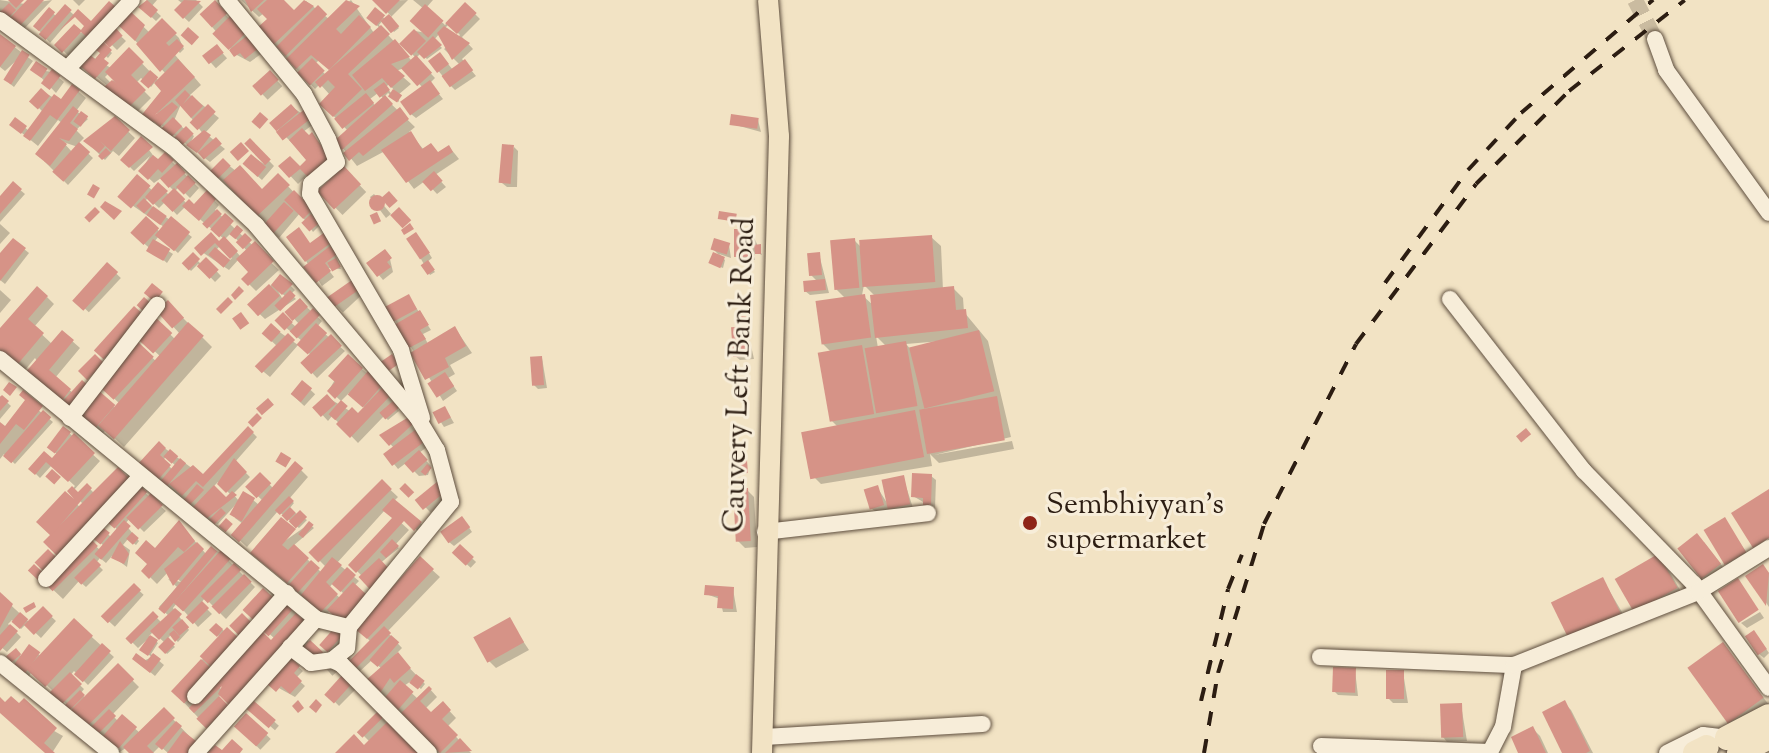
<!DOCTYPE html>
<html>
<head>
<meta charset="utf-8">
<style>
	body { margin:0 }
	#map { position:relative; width:1769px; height:753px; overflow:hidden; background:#f2e3c4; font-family:"Sorts Mill Goudy",serif }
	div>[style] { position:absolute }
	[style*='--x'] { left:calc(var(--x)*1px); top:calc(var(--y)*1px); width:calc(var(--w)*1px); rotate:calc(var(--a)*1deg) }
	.shadow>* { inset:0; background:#0003; transform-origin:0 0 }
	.building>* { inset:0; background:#d69387; transform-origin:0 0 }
	.round { border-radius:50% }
	.minor-tunnel>* { height:16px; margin-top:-8px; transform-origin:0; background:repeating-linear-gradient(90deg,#cabba0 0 16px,transparent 0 24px) }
	.roads { filter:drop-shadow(0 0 2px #5e4e3e) drop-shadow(0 0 2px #5e4e3e) }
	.minor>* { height:16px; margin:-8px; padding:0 8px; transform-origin:8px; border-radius:8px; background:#f7edd9 }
	.major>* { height:20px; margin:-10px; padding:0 10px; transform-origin:10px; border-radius:10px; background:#f2e3c4 }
	.highway>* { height:24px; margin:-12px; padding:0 12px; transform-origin:12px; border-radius:12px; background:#f2e3c4 }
	.rail>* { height:4px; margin-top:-2px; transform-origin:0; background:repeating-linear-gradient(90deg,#2c1d12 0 14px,transparent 0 28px) }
	.dots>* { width:22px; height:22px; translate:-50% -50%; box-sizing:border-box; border:4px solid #f7edd9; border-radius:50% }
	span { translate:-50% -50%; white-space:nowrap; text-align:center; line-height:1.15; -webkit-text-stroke:6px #f7edd9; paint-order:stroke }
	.street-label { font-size:30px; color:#2c1d12 }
	.poi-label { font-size:30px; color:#2c1d12 }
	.left { translate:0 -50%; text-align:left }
</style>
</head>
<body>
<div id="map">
	<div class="shadow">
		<div style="clip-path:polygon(0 0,25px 4px,52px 0,22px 31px,0 12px)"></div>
		<div style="clip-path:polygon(73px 0,85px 0,79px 6px)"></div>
		<div style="clip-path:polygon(147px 0,157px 0,151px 7px,161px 16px,156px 21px,141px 7px)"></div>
		<div style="clip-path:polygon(178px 0,196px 0,203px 7px,189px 22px,176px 10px,183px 4px)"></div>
		<div style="clip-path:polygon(evenodd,241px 0,282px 0,294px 13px,306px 1px,329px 19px,351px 0,374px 33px,380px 28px,368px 18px,375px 10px,386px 20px,391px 16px,377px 1px,408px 0,390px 18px,399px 28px,394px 32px,383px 20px,379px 25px,412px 61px,416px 58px,402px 44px,415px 31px,427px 33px,424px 9px,413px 0,433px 0,426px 8px,445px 25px,465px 4px,480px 19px,462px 37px,473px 49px,462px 59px,476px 76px,455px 90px,451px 86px,431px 62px,444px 59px,453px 70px,460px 65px,444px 49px,450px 44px,440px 33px,434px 40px,442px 48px,427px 59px,421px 53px,416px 58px,435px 78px,430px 83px,443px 99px,416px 118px,411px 114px,423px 88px,404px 68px,396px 71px,411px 84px,398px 95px,399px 102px,388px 93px,384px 97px,415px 127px,409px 132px,424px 150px,439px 153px,449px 147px,455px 154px,459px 159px,435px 175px,446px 187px,437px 194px,425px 181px,414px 189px,385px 151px,357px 166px,338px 142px,349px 132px,322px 104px,330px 95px,320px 84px,315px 89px,260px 29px,270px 19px,264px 13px,259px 17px,241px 0,449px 24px,460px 35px,455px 40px,444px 29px,449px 24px,241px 0,319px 60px,331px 71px,326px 75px,315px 64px,319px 60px,241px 0,389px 84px,394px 90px,392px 94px,386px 87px,389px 84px,241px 0,378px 93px,384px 99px,376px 107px,370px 99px,378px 93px)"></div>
		<div style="clip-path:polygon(215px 3px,261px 54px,250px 62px,235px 54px,202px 15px)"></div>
		<div style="clip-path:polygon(65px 7px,74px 15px,50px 43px,35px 26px,49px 10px,56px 16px)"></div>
		<div style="clip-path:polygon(evenodd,130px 14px,150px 33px,162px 21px,179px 38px,184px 49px,180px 53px,172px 45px,169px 48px,201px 85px,190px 95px,219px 118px,205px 133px,225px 149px,210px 162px,156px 121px,151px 126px,142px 117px,161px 117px,150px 105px,164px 91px,155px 82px,151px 87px,141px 78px,136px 83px,151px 98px,138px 111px,81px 64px,89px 55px,111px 68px,129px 50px,159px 81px,166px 74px,118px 22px,112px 28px,126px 41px,117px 50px,104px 37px,100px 41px,112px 53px,108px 58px,96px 47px,71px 58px,57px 45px,74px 27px,81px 33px,91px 23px,130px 14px,109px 73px,115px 79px,111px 83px,105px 77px,109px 73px,130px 14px,181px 104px,203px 134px,190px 144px,194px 136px,174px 121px,181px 104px)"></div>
		<div style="clip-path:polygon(1px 37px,33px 61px,14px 87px,9px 83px,20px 57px,5px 71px,0 67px)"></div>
		<div style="left:217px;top:47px;width:15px;height:15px;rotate:48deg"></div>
		<div style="clip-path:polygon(33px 69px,52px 72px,64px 82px,56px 93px)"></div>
		<div style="left:270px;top:73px;width:18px;height:20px;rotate:47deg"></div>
		<div style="clip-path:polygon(evenodd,73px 87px,86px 98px,76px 111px,88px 119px,76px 130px,84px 138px,78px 144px,93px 158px,68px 185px,44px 161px,62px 123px,58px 120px,38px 146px,12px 125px,16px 120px,29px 131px,43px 112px,32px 101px,41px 91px,62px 102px,73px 87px,63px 142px,78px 147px,73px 153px,63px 142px)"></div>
		<div style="clip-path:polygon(291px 106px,315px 123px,303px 132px,319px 142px,335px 166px,308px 174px,298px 184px,281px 166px,300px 169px,309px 160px,271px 122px)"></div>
		<div style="clip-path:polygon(115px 119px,135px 138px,119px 156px,113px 151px,105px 160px,93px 148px)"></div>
		<div style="clip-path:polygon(758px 120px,761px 132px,732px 124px)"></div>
		<div style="clip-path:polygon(evenodd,141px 139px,158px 162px,165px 155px,199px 188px,190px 198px,179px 187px,175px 191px,187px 204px,194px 206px,207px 193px,219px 205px,215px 210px,279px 270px,256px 291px,244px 279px,251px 272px,239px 259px,229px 270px,196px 248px,211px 234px,219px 243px,224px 239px,185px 207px,177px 215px,165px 202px,159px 208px,148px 198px,145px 201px,192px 237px,178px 253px,159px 236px,154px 242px,173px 254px,167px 263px,133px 234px,146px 219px,160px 232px,164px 227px,120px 197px,137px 177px,153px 191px,159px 185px,170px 196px,174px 191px,161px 178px,154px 183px,141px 171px,150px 156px,134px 171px,123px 160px,141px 139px,231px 233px,247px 251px,241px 257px,225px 239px,231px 233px,141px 139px,220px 246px,232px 258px,230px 260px,216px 250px,220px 246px)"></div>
		<div style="clip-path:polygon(250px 141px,274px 166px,262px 180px,244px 164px,252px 156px,264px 164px)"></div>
		<div style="clip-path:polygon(514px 147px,518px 151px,517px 187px,507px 187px,502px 183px)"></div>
		<div style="clip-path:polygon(223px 161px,262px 191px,278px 176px,316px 215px,312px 218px,319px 226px,313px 232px,300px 213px,279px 238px,266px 227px,273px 218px,264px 223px,213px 172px)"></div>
		<div style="left:344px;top:169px;width:32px;height:33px;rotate:46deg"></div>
		<div style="clip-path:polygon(13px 184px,25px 194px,0 222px,0 199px)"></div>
		<div style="clip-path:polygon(374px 194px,391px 214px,386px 218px,370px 197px)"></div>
		<div style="clip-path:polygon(0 224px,10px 233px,0 244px)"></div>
		<div style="clip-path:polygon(751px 231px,762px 255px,755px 252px,755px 260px,741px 260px,736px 256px)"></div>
		<div style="clip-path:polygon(evenodd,931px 237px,941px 246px,943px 290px,953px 288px,963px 298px,964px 312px,988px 341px,1011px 437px,934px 455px,1012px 441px,1014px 449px,939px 463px,930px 454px,932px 466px,821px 484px,811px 474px,837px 426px,831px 420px,831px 352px,823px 344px,846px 299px,836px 289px,855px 241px,862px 248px,931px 237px,864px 285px,876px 297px,874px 306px,862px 295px,864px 285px,931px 237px,876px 336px,886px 346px,878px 348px,876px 336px,931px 237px,942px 341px,913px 352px,906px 344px,942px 341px)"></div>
		<div style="clip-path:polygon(329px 239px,341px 269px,327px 268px,334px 277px,322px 286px,306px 261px,311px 245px)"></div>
		<div style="clip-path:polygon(420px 239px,432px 258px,427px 262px,435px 272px,430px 275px,421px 259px)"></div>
		<div style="clip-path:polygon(729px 245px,731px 258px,719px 254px,725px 260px,723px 268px,713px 264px,722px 258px,713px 249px)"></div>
		<div style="clip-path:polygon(24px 249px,29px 253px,5px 284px,0 280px,0 257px)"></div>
		<div style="clip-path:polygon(819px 254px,829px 293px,810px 295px,805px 291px,817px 281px,811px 275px)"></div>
		<div style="clip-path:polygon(192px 255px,201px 264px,206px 260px,221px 276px,215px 282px,198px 264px,191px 271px,184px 263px)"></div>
		<div style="clip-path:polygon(389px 255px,393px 272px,383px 280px,369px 263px)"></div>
		<div style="left:107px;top:265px;width:19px;height:47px;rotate:43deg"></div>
		<div style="clip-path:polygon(evenodd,281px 276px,295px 290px,291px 294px,296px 299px,265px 319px,250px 305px,281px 276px,277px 289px,286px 297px,283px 300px,277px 289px)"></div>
		<div style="left:351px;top:283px;width:16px;height:26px;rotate:47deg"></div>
		<div style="clip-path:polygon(0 290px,11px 300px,0 313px)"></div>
		<div style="clip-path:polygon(47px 297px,54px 304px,34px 327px,52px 344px,62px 332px,80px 348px,55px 378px,73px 393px,98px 393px,116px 409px,120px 404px,100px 385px,137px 344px,157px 362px,161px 357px,138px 336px,111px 365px,97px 351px,154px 319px,176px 340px,180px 334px,159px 311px,168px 303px,212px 347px,124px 447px,106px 430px,100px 436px,67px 409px,35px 358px,25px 370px,0 349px,0 331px)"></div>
		<div style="clip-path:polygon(409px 297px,431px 330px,423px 334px,428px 344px,455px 328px,472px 353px,450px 365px,455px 374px,448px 378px,457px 391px,443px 401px,395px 320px)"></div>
		<div style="clip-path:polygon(300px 301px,322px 321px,317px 327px,345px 351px,317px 378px,303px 363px,311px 355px,299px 344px,270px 377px,259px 368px,278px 347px,264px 334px,271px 326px,298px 345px,302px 341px,278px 321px,287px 319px,296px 327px,299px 324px,288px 312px)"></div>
		<div style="clip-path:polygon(747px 328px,754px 359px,740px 360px,735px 356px)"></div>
		<div style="clip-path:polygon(348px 357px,385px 389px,399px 411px,388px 420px,384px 416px,358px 443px,332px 416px,328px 421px,316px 408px,327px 397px,358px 416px,365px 408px,349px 393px,341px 401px,329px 390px)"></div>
		<div style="clip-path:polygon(542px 358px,547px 388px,538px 389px,533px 384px)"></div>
		<div style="left:302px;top:382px;width:18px;height:16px;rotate:43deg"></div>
		<div style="clip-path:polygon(0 396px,11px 406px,0 419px)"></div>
		<div style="clip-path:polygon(27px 401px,53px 422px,15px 464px,4px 454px,0 459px,0 424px,5px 429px)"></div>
		<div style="clip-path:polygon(445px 408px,454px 423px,444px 427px,435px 413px)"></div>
		<div style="clip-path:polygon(407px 420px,427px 447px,419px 453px,431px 466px,428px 475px,419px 476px,406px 463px,398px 469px,386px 454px,394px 448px,382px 435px)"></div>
		<div style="clip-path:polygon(evenodd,248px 428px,257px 437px,235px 462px,250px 477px,233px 494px,239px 501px,253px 500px,259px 505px,263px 501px,248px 487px,260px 475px,274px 489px,295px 464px,308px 477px,289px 499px,294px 503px,289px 509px,307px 520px,299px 528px,278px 511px,247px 547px,234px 535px,243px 524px,235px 518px,238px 502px,218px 524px,211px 522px,139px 465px,159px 444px,204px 477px,248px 428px,166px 457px,176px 466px,173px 470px,163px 460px,166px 457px,248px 428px,218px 482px,231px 495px,226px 500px,213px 487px,218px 482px)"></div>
		<div style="clip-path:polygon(evenodd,69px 433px,100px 461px,74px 490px,78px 495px,87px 486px,96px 495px,136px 485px,166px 511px,144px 532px,130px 518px,125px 524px,139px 541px,136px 545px,128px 539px,123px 545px,130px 550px,127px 567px,112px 556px,106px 563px,100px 558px,96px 563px,103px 570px,86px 587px,79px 581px,63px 599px,47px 584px,63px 567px,57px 540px,39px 522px,65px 493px,83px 510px,86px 507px,70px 491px,75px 486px,52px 465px,40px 478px,31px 469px,44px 454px,52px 461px,58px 455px,50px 448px,69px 433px,108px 521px,118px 530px,111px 537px,102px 528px,108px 521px,69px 433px,94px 537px,104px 546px,100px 550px,90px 541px,94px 537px)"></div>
		<div style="clip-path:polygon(931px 476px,936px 480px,935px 509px,913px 496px)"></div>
		<div style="clip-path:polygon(903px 477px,913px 508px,876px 512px,871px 508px,877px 487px,889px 506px)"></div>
		<div style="clip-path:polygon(evenodd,382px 482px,398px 497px,394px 501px,425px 527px,420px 533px,401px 516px,398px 520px,409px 530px,395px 545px,399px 548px,363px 577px,351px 565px,394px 518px,385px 510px,337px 563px,359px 581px,325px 616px,259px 559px,309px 524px,314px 528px,293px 546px,322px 573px,326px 567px,313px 554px,382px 482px,333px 583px,344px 594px,340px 598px,329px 588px,333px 583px)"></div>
		<div style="left:438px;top:484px;width:16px;height:25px;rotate:47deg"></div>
		<div style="clip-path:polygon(747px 490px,754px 497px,757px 547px,745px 548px,738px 541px)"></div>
		<div style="clip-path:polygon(1724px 519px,1751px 559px,1732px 570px,1725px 563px)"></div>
		<div style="clip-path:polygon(179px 523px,206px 554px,211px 548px,221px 553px,255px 587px,226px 619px,205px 598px,201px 603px,212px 614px,198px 627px,177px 603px,173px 608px,189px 630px,178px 642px,171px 635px,167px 639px,175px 647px,167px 654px,161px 647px,165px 643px,153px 632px,149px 636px,158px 643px,151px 654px,164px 665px,155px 676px,139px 663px,152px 657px,142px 650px,149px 638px,138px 648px,129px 639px,153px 614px,162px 623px,169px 616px,159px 607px,177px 587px,168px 579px,181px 582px,169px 571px,157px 584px,144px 571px)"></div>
		<div style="clip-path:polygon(466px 523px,472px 532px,454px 546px,449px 542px)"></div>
		<div style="clip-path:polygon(1704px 542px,1726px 571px,1709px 584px,1703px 577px)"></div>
		<div style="left:460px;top:547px;width:22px;height:8px;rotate:43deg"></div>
		<div style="clip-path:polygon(420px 559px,440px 577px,387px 632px,402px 648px,396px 654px,425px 684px,421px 689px,411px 681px,404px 686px,418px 699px,429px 688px,437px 697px,425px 709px,431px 715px,443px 704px,456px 718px,447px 727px,471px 753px,438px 753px,368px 681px,382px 669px,372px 660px,358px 673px,349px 664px,371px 642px,358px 629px)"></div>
		<div style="clip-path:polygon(1665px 564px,1683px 595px,1641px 616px,1617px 579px)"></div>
		<div style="clip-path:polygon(1762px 567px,1769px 573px,1769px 607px,1748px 576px)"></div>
		<div style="clip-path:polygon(1603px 580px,1629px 624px,1580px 648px,1570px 639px)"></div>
		<div style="left:134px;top:586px;width:13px;height:43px;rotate:42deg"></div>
		<div style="clip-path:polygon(733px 589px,737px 612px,723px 612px,720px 599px,706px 594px)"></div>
		<div style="clip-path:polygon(0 595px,30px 623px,43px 609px,56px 621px,41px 638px,26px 624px,21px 629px,12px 620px,8px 624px,21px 637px,7px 652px,0 646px)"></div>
		<div style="clip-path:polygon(evenodd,285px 603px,296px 613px,307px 640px,326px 657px,300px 648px,290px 659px,303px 671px,296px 678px,305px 686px,295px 697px,268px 682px,221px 694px,218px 698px,231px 712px,211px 731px,174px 692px,221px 638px,212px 630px,216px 625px,243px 645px,271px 643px,275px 639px,263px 628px,285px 603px,215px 677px,226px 688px,223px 691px,216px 684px,194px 706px,215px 677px)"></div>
		<div style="clip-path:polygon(1760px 612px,1764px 618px,1747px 628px,1741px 623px)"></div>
		<div style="clip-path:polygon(509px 620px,529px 650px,496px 668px,489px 661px)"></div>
		<div style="clip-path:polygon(74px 621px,114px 657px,88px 685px,74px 671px,70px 676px,84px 689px,81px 693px,86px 699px,118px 666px,139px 687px,112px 715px,118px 721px,122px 717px,140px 733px,164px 710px,199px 746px,209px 743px,221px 753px,168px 753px,160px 746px,153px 753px,132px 753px,126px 748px,118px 753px,32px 671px,29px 676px,8px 657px,16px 651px,22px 657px,38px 654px,43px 658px)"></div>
		<div style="left:335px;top:630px;width:15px;height:20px;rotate:42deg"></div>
		<div style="clip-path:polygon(1758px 637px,1769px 653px,1764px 658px,1759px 654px)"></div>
		<div style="clip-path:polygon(1723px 645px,1769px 705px,1738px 732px,1729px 722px)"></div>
		<div style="left:331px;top:665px;width:9px;height:6px;rotate:49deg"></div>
		<div style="clip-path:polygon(1355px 670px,1358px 696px,1338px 695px,1334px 691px)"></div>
		<div style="clip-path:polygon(1403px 672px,1408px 703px,1393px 703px,1388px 698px)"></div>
		<div style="left:344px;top:677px;width:17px;height:24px;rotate:45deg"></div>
		<div style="clip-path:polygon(0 700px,63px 736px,52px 753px,0 711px)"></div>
		<div style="clip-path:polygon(1564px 703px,1571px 710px,1593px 753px,1564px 753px)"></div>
		<div style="left:254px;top:704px;width:33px;height:6px;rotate:41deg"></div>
		<div style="clip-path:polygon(1461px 705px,1467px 741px,1447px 742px,1443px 737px)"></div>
		<div style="clip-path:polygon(378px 714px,388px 724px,420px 753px,338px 753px,364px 748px,370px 742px,360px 732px)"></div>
		<div style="left:247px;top:716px;width:33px;height:15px;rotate:44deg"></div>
		<div style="clip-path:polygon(1533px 729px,1540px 736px,1548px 753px,1520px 753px)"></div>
	</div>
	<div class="building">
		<div style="clip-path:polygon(8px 0,24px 0,16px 8px)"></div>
		<div style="clip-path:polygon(27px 0,44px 0,17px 29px,8px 20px)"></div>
		<div style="clip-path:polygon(147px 0,158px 10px,151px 18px,138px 7px)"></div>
		<div style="clip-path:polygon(184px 0,201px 1px,183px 19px,174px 10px)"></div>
		<div style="left:215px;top:0;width:18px;height:21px;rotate:47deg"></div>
		<div style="clip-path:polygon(245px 0,264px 0,251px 12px)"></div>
		<div style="clip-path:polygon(267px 0,284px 0,294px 10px,304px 0,314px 6px,273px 45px,257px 28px,267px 19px,257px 9px)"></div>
		<div style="clip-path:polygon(346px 0,360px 6px,336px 29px,341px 34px,359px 15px,371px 27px,329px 70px,311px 55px,296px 69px,286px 59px)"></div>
		<div style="clip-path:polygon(372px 0,400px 0,386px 14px)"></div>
		<div style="clip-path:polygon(109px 1px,117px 8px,89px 39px,81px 32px,62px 53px,54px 45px,74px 24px,81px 30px,84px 26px,75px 17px,59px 31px,78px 9px,91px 21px)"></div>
		<div style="left:465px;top:2px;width:16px;height:29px;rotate:43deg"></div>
		<div style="left:9px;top:3px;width:10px;height:13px;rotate:45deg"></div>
		<div style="left:65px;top:4px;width:9px;height:40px;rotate:41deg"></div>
		<div style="left:425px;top:4px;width:25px;height:23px;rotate:42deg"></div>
		<div style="left:318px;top:5px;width:13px;height:59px;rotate:45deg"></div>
		<div style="left:49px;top:7px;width:8px;height:25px;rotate:40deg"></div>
		<div style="left:375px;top:7px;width:13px;height:14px;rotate:39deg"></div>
		<div style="clip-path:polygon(130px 11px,145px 25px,135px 41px,118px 25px)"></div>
		<div style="left:389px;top:14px;width:16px;height:11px;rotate:50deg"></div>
		<div style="left:230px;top:16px;width:23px;height:25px;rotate:45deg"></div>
		<div style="clip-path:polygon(162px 18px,177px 33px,166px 43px,169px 46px,177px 39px,184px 46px,160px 72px,136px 44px)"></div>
		<div style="clip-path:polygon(381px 25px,390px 34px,348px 74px,362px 89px,333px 117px,319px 104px,335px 87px,328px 80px,320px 88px,315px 82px)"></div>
		<div style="left:114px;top:26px;width:13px;height:18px;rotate:48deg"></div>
		<div style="clip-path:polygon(444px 26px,470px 43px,452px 60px,437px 33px)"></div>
		<div style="left:188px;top:27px;width:15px;height:11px;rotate:42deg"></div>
		<div style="left:414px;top:29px;width:17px;height:21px;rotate:45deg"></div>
		<div style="clip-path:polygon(0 34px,16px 46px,0 67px)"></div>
		<div style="clip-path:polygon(248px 35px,259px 48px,245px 59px,240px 53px,234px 57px,229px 50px)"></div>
		<div style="clip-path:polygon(433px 36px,442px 45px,424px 59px,417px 52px)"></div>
		<div style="clip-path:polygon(100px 39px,112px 50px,104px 59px,109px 63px,95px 79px,78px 64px,88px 53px,95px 59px,100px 53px,93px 48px)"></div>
		<div style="clip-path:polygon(395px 39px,410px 57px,391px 64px,405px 76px,391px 88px,382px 78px,365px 91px,352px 75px)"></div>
		<div style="left:217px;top:44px;width:11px;height:19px;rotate:52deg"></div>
		<div style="clip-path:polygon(129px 47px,144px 62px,131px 75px,146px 90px,130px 106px,103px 88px,112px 80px,116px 83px,105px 72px)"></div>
		<div style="left:22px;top:50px;width:9px;height:35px;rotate:32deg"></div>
		<div style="left:440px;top:52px;width:15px;height:15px;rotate:53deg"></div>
		<div style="left:416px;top:55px;width:24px;height:20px;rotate:48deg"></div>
		<div style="left:312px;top:58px;width:18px;height:21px;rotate:45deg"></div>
		<div style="clip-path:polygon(178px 59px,195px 77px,155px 115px,172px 102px,178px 107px,160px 127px,153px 121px,148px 126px,140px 117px,161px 91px,154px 83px)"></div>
		<div style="left:465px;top:59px;width:14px;height:29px;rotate:54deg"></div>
		<div style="left:36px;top:61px;width:14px;height:11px;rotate:34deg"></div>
		<div style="left:52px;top:69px;width:11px;height:18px;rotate:38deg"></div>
		<div style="left:150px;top:70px;width:11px;height:15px;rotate:41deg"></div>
		<div style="left:270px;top:70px;width:13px;height:24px;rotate:48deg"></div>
		<div style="left:430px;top:80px;width:17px;height:37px;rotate:54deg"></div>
		<div style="left:384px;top:82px;width:10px;height:13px;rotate:53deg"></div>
		<div style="clip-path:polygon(72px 84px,80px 90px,57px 120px,50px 115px,30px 141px,23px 136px,54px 94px,61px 99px)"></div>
		<div style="left:41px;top:88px;width:12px;height:18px;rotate:42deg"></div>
		<div style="left:393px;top:89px;width:11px;height:9px;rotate:34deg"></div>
		<div style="clip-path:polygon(185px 90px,190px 95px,183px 104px,192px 95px,203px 106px,191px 118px,175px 100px)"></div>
		<div style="left:366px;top:93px;width:13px;height:41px;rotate:51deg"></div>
		<div style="left:385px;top:95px;width:12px;height:69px;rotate:48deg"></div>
		<div style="left:208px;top:104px;width:11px;height:26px;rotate:45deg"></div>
		<div style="left:291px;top:104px;width:11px;height:29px;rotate:49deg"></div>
		<div style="clip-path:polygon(73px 106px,79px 111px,70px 123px,78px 129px,69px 141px,59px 138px,67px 144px,50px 166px,35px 154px)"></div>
		<div style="clip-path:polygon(400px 107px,409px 119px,363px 156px,359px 152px,349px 161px,343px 153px)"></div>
		<div style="left:305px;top:109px;width:11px;height:37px;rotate:52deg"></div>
		<div style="left:81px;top:111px;width:9px;height:13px;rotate:36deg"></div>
		<div style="left:260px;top:112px;width:11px;height:13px;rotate:41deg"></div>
		<div style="left:731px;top:114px;width:28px;height:11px;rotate:8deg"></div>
		<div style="clip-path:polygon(115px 116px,130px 130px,111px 151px,100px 141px,105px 146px,99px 153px,83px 141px)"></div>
		<div style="left:15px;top:117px;width:15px;height:10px;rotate:37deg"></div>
		<div style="left:173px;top:117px;width:13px;height:17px;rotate:45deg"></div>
		<div style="left:186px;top:126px;width:11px;height:16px;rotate:45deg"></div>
		<div style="clip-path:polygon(302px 128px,309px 135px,312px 132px,330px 159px,309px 178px,300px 169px,289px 178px,278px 166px,290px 156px,300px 166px,306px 160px,289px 140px)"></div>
		<div style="clip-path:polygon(204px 130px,211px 135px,197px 153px,186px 145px)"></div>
		<div style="clip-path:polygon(411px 131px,422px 149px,431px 143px,438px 152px,449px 145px,453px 152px,406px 183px,381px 150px)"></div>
		<div style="clip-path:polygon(141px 136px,153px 147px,129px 168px,120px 160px)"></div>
		<div style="left:216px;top:137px;width:9px;height:24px;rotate:49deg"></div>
		<div style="left:250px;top:138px;width:30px;height:8px;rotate:46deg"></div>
		<div style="left:79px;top:142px;width:15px;height:40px;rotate:42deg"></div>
		<div style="left:241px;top:142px;width:12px;height:15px;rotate:48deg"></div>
		<div style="left:502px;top:144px;width:12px;height:39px;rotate:5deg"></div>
		<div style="clip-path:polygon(106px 148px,111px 153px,102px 160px,98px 156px)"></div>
		<div style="clip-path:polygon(165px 152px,174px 160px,162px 173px,158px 169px,148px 180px,138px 171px,153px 155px,158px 159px)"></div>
		<div style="left:251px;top:154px;width:20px;height:13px;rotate:41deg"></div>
		<div style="left:223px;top:158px;width:11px;height:19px;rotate:45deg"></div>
		<div style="left:177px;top:163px;width:13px;height:23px;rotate:48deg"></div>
		<div style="clip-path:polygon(240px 165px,262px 189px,278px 173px,290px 185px,256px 217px,223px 180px)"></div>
		<div style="left:344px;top:166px;width:25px;height:37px;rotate:47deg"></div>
		<div style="left:434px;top:171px;width:13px;height:16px;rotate:48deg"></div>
		<div style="left:137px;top:174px;width:18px;height:30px;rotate:41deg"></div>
		<div style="left:188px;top:175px;width:11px;height:17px;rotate:45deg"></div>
		<div style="clip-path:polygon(13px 181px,22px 189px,0 214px,0 196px)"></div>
		<div style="clip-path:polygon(158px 182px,168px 191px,153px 205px,145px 197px)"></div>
		<div style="left:93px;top:184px;width:8px;height:12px;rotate:30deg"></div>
		<div style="left:174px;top:188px;width:16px;height:18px;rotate:45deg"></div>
		<div style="clip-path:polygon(207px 190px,216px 199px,199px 221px,182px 206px,189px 199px,194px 204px)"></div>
		<div style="left:294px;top:190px;width:27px;height:14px;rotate:45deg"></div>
		<div style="left:389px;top:191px;width:13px;height:11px;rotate:48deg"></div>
		<div class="round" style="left:369px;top:195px;width:16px;height:16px"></div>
		<div style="left:144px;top:198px;width:11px;height:11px;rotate:45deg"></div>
		<div style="clip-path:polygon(105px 201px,122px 211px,114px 220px,100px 207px)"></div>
		<div style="left:284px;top:202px;width:13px;height:33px;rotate:42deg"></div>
		<div style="left:153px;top:206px;width:17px;height:11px;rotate:36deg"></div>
		<div style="left:95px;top:207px;width:7px;height:15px;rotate:45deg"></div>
		<div style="left:399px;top:207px;width:18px;height:12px;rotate:47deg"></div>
		<div style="left:217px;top:209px;width:7px;height:21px;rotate:45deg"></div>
		<div style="left:719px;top:211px;width:18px;height:8px;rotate:9deg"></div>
		<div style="left:377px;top:212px;width:10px;height:8px;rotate:66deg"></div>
		<div style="left:225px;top:213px;width:12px;height:22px;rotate:42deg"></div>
		<div style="left:311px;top:214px;width:12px;height:13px;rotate:48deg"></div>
		<div style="left:146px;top:216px;width:18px;height:23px;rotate:43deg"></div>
		<div style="left:171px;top:216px;width:25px;height:25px;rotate:40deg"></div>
		<div style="clip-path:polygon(410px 223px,414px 229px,404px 235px,401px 230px)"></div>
		<div style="left:237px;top:225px;width:8px;height:12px;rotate:40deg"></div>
		<div style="clip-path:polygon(299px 227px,310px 243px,325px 232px,332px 242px,305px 262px,286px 237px)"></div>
		<div style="left:734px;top:229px;width:18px;height:28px"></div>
		<div style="clip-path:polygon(211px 232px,219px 241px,224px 236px,238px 251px,230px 259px,215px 243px,201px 256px,194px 248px)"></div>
		<div style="left:416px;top:232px;width:25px;height:12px;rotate:56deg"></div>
		<div style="left:245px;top:233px;width:10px;height:13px;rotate:45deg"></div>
		<div style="left:932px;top:235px;width:47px;height:73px;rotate:86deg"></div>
		<div style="clip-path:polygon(13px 238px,26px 248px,0 281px,0 253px)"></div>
		<div style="left:714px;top:238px;width:17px;height:12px;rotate:17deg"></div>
		<div style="left:855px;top:238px;width:50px;height:25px;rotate:85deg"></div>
		<div style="left:153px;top:239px;width:20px;height:14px;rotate:30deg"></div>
		<div style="clip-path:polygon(255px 241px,274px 261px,248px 286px,241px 279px,248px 272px,236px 259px)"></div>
		<div style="clip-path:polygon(761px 244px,761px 254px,755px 254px,754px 245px)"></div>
		<div style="clip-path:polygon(330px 246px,337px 254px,325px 263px,331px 271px,316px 283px,303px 267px)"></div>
		<div style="left:215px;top:247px;width:20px;height:10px;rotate:41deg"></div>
		<div style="clip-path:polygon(385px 249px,392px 258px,387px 262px,391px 267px,377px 277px,366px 263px)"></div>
		<div style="left:193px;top:252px;width:10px;height:16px;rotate:45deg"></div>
		<div style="left:713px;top:252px;width:13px;height:12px;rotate:23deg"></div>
		<div style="left:820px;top:252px;width:23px;height:13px;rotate:85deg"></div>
		<div style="left:206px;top:257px;width:18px;height:13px;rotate:45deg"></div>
		<div style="left:336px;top:258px;width:10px;height:10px;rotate:61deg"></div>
		<div style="left:428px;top:260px;width:12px;height:9px;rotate:55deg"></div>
		<div style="left:107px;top:262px;width:15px;height:52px;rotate:42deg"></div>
		<div style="clip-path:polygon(280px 274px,293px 284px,282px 295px,271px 285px)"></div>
		<div style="left:825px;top:279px;width:11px;height:22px;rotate:85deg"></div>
		<div style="left:352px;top:280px;width:12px;height:31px;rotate:55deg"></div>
		<div style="left:152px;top:283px;width:14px;height:13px;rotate:39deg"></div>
		<div style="left:269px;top:284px;width:16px;height:30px;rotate:47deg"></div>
		<div style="clip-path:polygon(37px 286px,48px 296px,28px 319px,44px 333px,17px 365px,0 350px,0 328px)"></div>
		<div style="clip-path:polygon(239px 286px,244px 291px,235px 300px,231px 295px)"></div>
		<div style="clip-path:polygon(954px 286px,956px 310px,966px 309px,968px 328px,875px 338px,870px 295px)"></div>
		<div style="left:290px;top:290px;width:8px;height:22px;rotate:45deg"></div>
		<div style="left:409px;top:294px;width:17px;height:27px;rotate:62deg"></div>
		<div style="left:865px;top:294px;width:44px;height:50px;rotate:82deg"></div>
		<div style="left:144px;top:297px;width:12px;height:11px;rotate:42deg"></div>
		<div style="left:228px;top:297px;width:7px;height:17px;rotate:45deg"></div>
		<div style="left:300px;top:298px;width:12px;height:21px;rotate:48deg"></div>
		<div style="left:168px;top:300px;width:24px;height:16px;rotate:48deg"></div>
		<div style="left:134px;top:306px;width:13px;height:60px;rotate:42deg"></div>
		<div style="left:313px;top:308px;width:10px;height:33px;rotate:45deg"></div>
		<div style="clip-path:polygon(420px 310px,429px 325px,420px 330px,426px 339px,407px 349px,394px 325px)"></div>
		<div style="left:241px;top:312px;width:14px;height:11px;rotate:54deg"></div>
		<div style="left:283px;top:312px;width:14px;height:12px;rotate:45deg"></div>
		<div style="left:154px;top:316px;width:25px;height:28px;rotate:43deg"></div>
		<div style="left:739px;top:316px;width:11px;height:7px;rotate:5deg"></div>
		<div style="left:188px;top:322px;width:21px;height:137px;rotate:41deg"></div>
		<div style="left:271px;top:323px;width:13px;height:14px;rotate:42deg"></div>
		<div style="left:316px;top:323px;width:15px;height:29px;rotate:42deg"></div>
		<div style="clip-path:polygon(455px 326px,466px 346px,445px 358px,449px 367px,425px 380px,410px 353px)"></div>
		<div style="left:748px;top:326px;width:30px;height:17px;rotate:86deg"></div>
		<div style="clip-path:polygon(62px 330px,74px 340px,49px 370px,71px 389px,59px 404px,24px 374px)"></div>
		<div style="left:979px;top:330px;width:63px;height:72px;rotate:76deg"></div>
		<div style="left:288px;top:333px;width:10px;height:47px;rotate:45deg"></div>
		<div style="left:331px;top:334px;width:16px;height:42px;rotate:47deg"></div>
		<div style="left:137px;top:341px;width:23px;height:59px;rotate:43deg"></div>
		<div style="left:906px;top:341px;width:66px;height:42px;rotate:80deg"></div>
		<div style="left:862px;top:345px;width:70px;height:45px;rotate:80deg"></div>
		<div style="left:95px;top:354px;width:13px;height:24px;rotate:45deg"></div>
		<div style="clip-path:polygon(348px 354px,363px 368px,335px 399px,327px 391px,335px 382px,328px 376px)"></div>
		<div style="left:392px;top:354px;width:12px;height:14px;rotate:55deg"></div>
		<div style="left:542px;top:356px;width:29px;height:12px;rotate:86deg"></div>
		<div style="left:368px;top:371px;width:20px;height:31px;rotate:41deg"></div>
		<div style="left:445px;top:372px;width:17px;height:21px;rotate:57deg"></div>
		<div style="left:82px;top:380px;width:12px;height:32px;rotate:42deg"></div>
		<div style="left:302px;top:380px;width:13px;height:18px;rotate:39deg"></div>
		<div style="clip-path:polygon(9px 382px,17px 387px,10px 396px,3px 390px)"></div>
		<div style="clip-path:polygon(382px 388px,390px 396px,350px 438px,336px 424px,352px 407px,358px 413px)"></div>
		<div style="clip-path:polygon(23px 390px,43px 406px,24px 430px,16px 424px,0 444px,0 422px,5px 426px,25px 400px,19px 395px)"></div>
		<div style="left:98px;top:390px;width:23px;height:34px;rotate:41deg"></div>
		<div style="left:327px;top:394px;width:13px;height:20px;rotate:48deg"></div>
		<div style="clip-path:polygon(2px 395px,9px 401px,0 411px,0 397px)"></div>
		<div style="left:997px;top:396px;width:45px;height:79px;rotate:80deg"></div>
		<div style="left:268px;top:398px;width:9px;height:16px;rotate:49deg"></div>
		<div style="left:341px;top:400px;width:9px;height:19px;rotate:41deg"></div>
		<div style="left:393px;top:401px;width:9px;height:18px;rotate:49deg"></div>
		<div style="left:445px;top:406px;width:13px;height:14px;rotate:63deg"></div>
		<div style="left:43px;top:410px;width:11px;height:61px;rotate:41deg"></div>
		<div style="left:915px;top:410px;width:48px;height:116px;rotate:79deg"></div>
		<div style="left:257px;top:413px;width:7px;height:13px;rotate:45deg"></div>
		<div style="clip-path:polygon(407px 418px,413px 424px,389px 446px,379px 435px)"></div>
		<div style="left:63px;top:426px;width:10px;height:27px;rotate:37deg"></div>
		<div style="clip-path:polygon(248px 426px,254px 432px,203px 487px,196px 481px,182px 496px,169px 484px,193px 465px,203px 474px)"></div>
		<div style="left:1526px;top:428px;width:8px;height:13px;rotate:50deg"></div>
		<div style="left:415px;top:430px;width:15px;height:40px;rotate:53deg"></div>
		<div style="clip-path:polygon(74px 433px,95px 453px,68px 482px,46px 462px,35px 475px,28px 469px,44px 451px,52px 458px)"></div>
		<div style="clip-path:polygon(159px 441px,166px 448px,160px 455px,171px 465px,156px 482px,137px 465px)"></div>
		<div style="left:170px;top:449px;width:11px;height:10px;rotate:41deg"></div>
		<div style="left:419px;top:450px;width:13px;height:20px;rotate:48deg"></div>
		<div style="left:281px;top:452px;width:12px;height:11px;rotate:31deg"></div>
		<div style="left:180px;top:458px;width:8px;height:32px;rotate:40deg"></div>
		<div style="clip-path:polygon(234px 458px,247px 472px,226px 493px,217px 484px)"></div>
		<div style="left:747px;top:460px;width:13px;height:14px;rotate:86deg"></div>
		<div style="left:295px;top:461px;width:11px;height:98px;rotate:41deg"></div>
		<div style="left:427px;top:464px;width:6px;height:10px;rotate:39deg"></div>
		<div style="left:118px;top:467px;width:20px;height:106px;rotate:45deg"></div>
		<div style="left:52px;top:469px;width:12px;height:10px;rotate:42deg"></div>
		<div style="left:260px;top:472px;width:16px;height:21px;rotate:45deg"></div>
		<div style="clip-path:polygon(912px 473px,932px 474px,931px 505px,923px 505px,923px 498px,911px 497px)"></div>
		<div style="left:904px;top:475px;width:30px;height:23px;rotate:78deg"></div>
		<div style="left:382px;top:479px;width:14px;height:104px;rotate:45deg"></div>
		<div style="left:438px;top:481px;width:13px;height:30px;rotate:51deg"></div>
		<div style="left:136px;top:482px;width:15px;height:49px;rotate:42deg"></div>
		<div style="clip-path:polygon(87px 483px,92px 488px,51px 536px,36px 522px,65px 491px,74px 499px,67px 491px,72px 486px,78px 492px)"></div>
		<div style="left:405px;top:483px;width:13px;height:8px;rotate:45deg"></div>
		<div style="clip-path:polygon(197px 484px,204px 490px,188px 507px,182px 502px)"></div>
		<div style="clip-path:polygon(214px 485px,226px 497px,232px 491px,237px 495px,206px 519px,193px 507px)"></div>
		<div style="left:878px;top:485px;width:21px;height:15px;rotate:73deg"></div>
		<div style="left:748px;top:488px;width:53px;height:15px;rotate:87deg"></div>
		<div style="clip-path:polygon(1769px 489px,1769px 538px,1753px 548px,1731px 513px)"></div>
		<div style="left:243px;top:491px;width:14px;height:27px;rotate:30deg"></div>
		<div style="left:151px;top:493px;width:17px;height:35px;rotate:45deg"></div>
		<div style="left:289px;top:496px;width:7px;height:20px;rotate:45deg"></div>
		<div style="clip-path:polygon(393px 498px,422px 522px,414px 531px,404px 521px,356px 573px,348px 565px,392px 518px,382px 510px)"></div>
		<div style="left:290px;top:507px;width:8px;height:12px;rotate:45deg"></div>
		<div style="left:221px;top:508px;width:7px;height:16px;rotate:45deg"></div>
		<div style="left:300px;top:510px;width:10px;height:16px;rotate:45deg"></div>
		<div style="left:462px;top:516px;width:14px;height:27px;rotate:54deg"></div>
		<div style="clip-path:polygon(281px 517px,296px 529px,282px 545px,288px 550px,294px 544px,309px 558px,287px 583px,250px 553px)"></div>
		<div style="left:1725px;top:517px;width:41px;height:25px;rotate:59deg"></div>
		<div style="left:226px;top:518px;width:9px;height:11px;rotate:41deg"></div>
		<div style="left:124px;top:520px;width:9px;height:45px;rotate:41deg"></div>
		<div style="clip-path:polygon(179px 520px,195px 541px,184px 552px,178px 547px,149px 579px,141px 571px,147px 564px,135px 553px,146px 540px,155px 548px)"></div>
		<div style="left:309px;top:521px;width:6px;height:17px;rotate:39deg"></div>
		<div style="left:99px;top:524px;width:14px;height:15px;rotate:39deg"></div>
		<div style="left:132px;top:532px;width:9px;height:9px;rotate:41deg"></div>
		<div style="left:1697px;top:533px;width:39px;height:25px;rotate:52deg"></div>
		<div style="left:88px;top:536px;width:14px;height:64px;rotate:45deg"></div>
		<div style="clip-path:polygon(392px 539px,399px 546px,386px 558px,380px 552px)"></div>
		<div style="clip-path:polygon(120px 541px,129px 554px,124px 564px,111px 558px)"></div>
		<div style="clip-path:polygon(197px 542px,204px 549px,173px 586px,164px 569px)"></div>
		<div style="left:460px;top:544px;width:19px;height:12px;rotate:43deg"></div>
		<div style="left:211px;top:546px;width:8px;height:82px;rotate:40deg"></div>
		<div style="left:48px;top:549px;width:16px;height:19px;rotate:45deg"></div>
		<div style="left:221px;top:550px;width:13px;height:71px;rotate:42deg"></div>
		<div style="left:1658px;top:554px;width:39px;height:50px;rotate:60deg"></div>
		<div style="clip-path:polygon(420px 556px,434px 569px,367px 639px,355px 629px)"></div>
		<div style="clip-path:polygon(332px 557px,342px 565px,326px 582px,338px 594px,320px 613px,301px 595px)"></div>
		<div style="left:94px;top:558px;width:10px;height:28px;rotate:45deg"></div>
		<div style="left:379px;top:558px;width:18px;height:28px;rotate:47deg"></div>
		<div style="left:311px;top:560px;width:12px;height:33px;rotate:42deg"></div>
		<div style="left:234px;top:563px;width:10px;height:47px;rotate:45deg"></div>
		<div style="left:34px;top:564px;width:16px;height:9px;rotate:43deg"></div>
		<div style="clip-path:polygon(1763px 564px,1769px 573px,1766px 606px,1745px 576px)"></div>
		<div style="left:347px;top:567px;width:12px;height:23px;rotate:42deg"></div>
		<div style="left:244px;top:574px;width:11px;height:46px;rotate:45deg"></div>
		<div style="left:1603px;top:577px;width:41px;height:58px;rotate:64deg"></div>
		<div style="left:1738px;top:578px;width:38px;height:24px;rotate:57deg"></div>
		<div style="left:353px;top:582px;width:21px;height:38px;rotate:43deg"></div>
		<div style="left:134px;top:583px;width:10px;height:47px;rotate:45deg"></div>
		<div style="clip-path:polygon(705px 585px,734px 587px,733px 609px,717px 608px,718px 596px,704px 595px)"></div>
		<div style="left:263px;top:588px;width:18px;height:30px;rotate:43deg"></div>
		<div style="clip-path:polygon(0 592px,13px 604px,0 628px)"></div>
		<div style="left:285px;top:600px;width:12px;height:38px;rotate:42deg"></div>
		<div style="left:202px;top:601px;width:10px;height:23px;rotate:45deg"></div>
		<div style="clip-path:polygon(34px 602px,36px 607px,26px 613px,23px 608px)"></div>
		<div style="left:43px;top:606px;width:14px;height:27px;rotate:45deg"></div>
		<div style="clip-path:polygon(175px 608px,182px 614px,159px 640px,150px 631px)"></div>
		<div style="left:153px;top:611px;width:8px;height:39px;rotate:45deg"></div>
		<div style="left:20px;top:612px;width:11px;height:13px;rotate:41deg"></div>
		<div style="left:242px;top:613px;width:17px;height:18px;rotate:45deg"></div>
		<div style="clip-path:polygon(296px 613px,306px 622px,229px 705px,218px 694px,222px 686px,194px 713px,189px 708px,261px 630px,271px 640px)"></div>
		<div style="left:510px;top:617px;width:29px;height:42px;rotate:61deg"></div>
		<div style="left:74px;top:618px;width:26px;height:70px;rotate:43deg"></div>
		<div style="left:182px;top:619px;width:11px;height:13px;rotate:49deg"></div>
		<div style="clip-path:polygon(216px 623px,223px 629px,217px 637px,209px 630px)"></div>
		<div style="clip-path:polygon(10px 624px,18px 631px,0 651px,0 635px)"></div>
		<div style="left:384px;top:626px;width:10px;height:54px;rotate:45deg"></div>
		<div style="left:227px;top:627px;width:19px;height:40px;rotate:43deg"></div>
		<div style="left:335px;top:627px;width:11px;height:24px;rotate:41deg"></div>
		<div style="clip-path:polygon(174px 630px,180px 637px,175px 642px,169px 634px)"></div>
		<div style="left:1754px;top:630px;width:23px;height:11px;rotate:56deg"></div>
		<div style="clip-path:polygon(150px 635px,158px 640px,148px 656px,139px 650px)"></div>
		<div style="left:391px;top:635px;width:11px;height:33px;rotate:41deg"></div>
		<div style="left:168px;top:637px;width:10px;height:14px;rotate:45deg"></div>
		<div style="left:310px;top:640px;width:18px;height:15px;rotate:43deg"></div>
		<div style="left:1723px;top:642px;width:69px;height:44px;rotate:54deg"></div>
		<div style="left:102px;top:643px;width:12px;height:42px;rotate:42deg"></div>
		<div style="left:29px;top:644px;width:14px;height:26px;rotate:36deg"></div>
		<div style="left:16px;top:648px;width:8px;height:13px;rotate:50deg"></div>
		<div style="clip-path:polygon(398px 652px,411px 668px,394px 683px,390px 678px,378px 696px,365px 681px)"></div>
		<div style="clip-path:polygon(136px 653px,147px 661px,153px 653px,161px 659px,150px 673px,132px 659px)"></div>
		<div style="clip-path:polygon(290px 657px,300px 666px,294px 673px,302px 681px,290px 694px,281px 686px,276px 692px,267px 684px)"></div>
		<div style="left:201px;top:659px;width:18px;height:44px;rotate:43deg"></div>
		<div style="left:118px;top:663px;width:23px;height:68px;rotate:45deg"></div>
		<div style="left:1333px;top:667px;width:23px;height:25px;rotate:2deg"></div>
		<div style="left:1386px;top:670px;width:18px;height:29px"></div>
		<div style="left:70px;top:672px;width:17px;height:29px;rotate:45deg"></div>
		<div style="left:343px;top:674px;width:13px;height:28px;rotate:42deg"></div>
		<div style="left:416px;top:674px;width:11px;height:11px;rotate:38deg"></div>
		<div style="left:400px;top:680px;width:18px;height:28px;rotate:41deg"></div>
		<div style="clip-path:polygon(429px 686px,432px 689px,420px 701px,431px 712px,443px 701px,451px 710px,442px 719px,458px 735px,440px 753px,399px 715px)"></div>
		<div style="left:80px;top:690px;width:7px;height:23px;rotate:45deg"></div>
		<div style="clip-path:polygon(11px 696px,19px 703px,24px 698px,57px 728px,44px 743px,55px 753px,45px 753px,0 713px,0 697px,5px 702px)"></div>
		<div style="left:219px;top:696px;width:14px;height:32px;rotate:45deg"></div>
		<div style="clip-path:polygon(316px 699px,322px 705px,316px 713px,309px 707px)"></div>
		<div style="clip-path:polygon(298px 700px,304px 708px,298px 713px,292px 706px)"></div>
		<div style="clip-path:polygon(1565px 700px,1590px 751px,1586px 753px,1562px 753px,1542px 712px)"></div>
		<div style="left:254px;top:701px;width:29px;height:11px;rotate:41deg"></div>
		<div style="left:1462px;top:703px;width:34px;height:22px;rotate:88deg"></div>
		<div style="clip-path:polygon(164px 707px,175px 718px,147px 746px,154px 753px,129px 753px,123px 747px)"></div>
		<div style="left:109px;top:709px;width:10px;height:29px;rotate:45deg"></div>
		<div style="left:378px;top:711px;width:8px;height:30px;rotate:45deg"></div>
		<div style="left:246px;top:713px;width:30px;height:18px;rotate:42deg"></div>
		<div style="left:122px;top:714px;width:20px;height:33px;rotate:41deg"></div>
		<div style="clip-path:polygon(390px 719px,423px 753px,335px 753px,354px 734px,364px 745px)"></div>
		<div style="clip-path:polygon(176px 721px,182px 726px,162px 750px,155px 744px)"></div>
		<div style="clip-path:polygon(1533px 726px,1546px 753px,1518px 753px,1511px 737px)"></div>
		<div style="clip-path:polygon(183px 731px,200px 744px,194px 753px,167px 753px)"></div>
		<div style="clip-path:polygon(460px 738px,472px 751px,445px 753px)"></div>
		<div style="clip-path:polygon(232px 739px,243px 749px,240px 753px,208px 753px,215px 745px,222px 750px)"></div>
	</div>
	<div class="minor-tunnel">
		<div style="--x:1635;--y:0;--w:44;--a:62.9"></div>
	</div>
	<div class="roads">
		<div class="minor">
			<div style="--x:227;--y:0;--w:122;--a:50.7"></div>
			<div style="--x:304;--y:94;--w:51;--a:61.9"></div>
			<div style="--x:328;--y:139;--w:25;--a:69"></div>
			<div style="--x:337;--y:162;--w:34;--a:140"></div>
			<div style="--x:311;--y:184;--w:10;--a:96"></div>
			<div style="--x:310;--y:194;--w:181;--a:59.7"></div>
			<div style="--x:401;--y:350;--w:71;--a:72.8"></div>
			<div style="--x:0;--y:20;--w:215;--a:36.3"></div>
			<div style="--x:173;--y:147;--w:114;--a:43.2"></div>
			<div style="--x:256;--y:225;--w:251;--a:50"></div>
			<div style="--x:417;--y:417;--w:39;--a:59"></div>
			<div style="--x:437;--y:450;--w:54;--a:74.9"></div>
			<div style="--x:451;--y:502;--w:161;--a:129.2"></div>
			<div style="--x:349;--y:627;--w:21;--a:95"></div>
			<div style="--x:347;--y:648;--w:19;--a:141"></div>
			<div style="--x:1655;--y:39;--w:33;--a:70"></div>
			<div style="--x:1666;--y:70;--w:176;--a:54.2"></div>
			<div style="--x:68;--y:68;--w:93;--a:-46.7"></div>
			<div style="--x:1450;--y:299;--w:218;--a:52.1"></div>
			<div style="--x:1584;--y:471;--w:158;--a:45.8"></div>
			<div style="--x:1694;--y:584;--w:128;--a:54.2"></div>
			<div style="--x:0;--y:359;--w:409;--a:39.4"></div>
			<div style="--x:316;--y:619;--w:34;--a:14"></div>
			<div style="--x:70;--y:418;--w:143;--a:-52.4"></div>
			<div style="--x:765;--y:532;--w:164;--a:-6.6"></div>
			<div style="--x:46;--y:579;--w:139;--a:-47.3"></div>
			<div style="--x:290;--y:647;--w:26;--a:37"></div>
			<div style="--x:311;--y:663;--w:21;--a:-8"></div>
			<div style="--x:332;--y:660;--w:10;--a:24"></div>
			<div style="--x:341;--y:664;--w:125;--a:45.3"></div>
			<div style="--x:1320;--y:657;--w:194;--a:2.4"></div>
			<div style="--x:0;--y:663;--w:143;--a:39"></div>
			<div style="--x:195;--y:696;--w:138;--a:-48.2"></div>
			<div style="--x:764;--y:737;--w:219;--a:-3.4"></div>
			<div style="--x:1321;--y:746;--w:169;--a:2"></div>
			<div style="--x:1490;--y:752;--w:28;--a:-63"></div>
			<div style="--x:1503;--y:727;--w:63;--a:-79.9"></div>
			<div style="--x:1514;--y:665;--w:198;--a:-21.6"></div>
			<div style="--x:1698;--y:592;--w:84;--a:-31.8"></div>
			<div style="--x:196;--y:753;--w:180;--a:-48.2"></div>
			<div style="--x:1667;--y:753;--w:40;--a:-26.6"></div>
			<div style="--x:1703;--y:735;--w:23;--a:7"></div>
		</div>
		<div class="major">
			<div style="--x:762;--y:753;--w:617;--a:-88.42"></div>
			<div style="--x:779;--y:136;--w:136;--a:-94.6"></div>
		</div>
		<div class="highway">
			<div style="--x:1727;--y:738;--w:47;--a:-27.6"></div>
			<div style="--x:1695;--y:753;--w:13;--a:-27"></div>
			<div style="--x:1739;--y:753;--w:34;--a:-28"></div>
		</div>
	</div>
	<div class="rail">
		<div style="--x:1385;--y:283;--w:140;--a:-53.7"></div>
		<div style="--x:1468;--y:170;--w:78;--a:-47.1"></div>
		<div style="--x:1521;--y:113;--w:174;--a:-40.6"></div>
		<div style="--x:1201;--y:701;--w:115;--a:-76.4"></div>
		<div style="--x:1228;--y:589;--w:37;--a:-68"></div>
		<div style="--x:1204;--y:753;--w:81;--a:-80.1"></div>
		<div style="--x:1218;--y:673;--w:156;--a:-72.8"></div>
		<div style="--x:1264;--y:524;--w:202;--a:-62.9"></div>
		<div style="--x:1356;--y:344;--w:200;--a:-53.1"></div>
		<div style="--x:1476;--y:184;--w:132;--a:-45"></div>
		<div style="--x:1569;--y:91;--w:147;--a:-38.1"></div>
	</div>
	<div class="dots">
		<div style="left:1030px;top:523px;background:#8f2418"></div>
	</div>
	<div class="street-label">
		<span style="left:741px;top:375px;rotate:-88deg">Cauvery Left Bank Road</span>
	</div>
	<div class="poi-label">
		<span class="left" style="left:1046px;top:523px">Sembhiyyan's<br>supermarket</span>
	</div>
</div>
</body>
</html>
